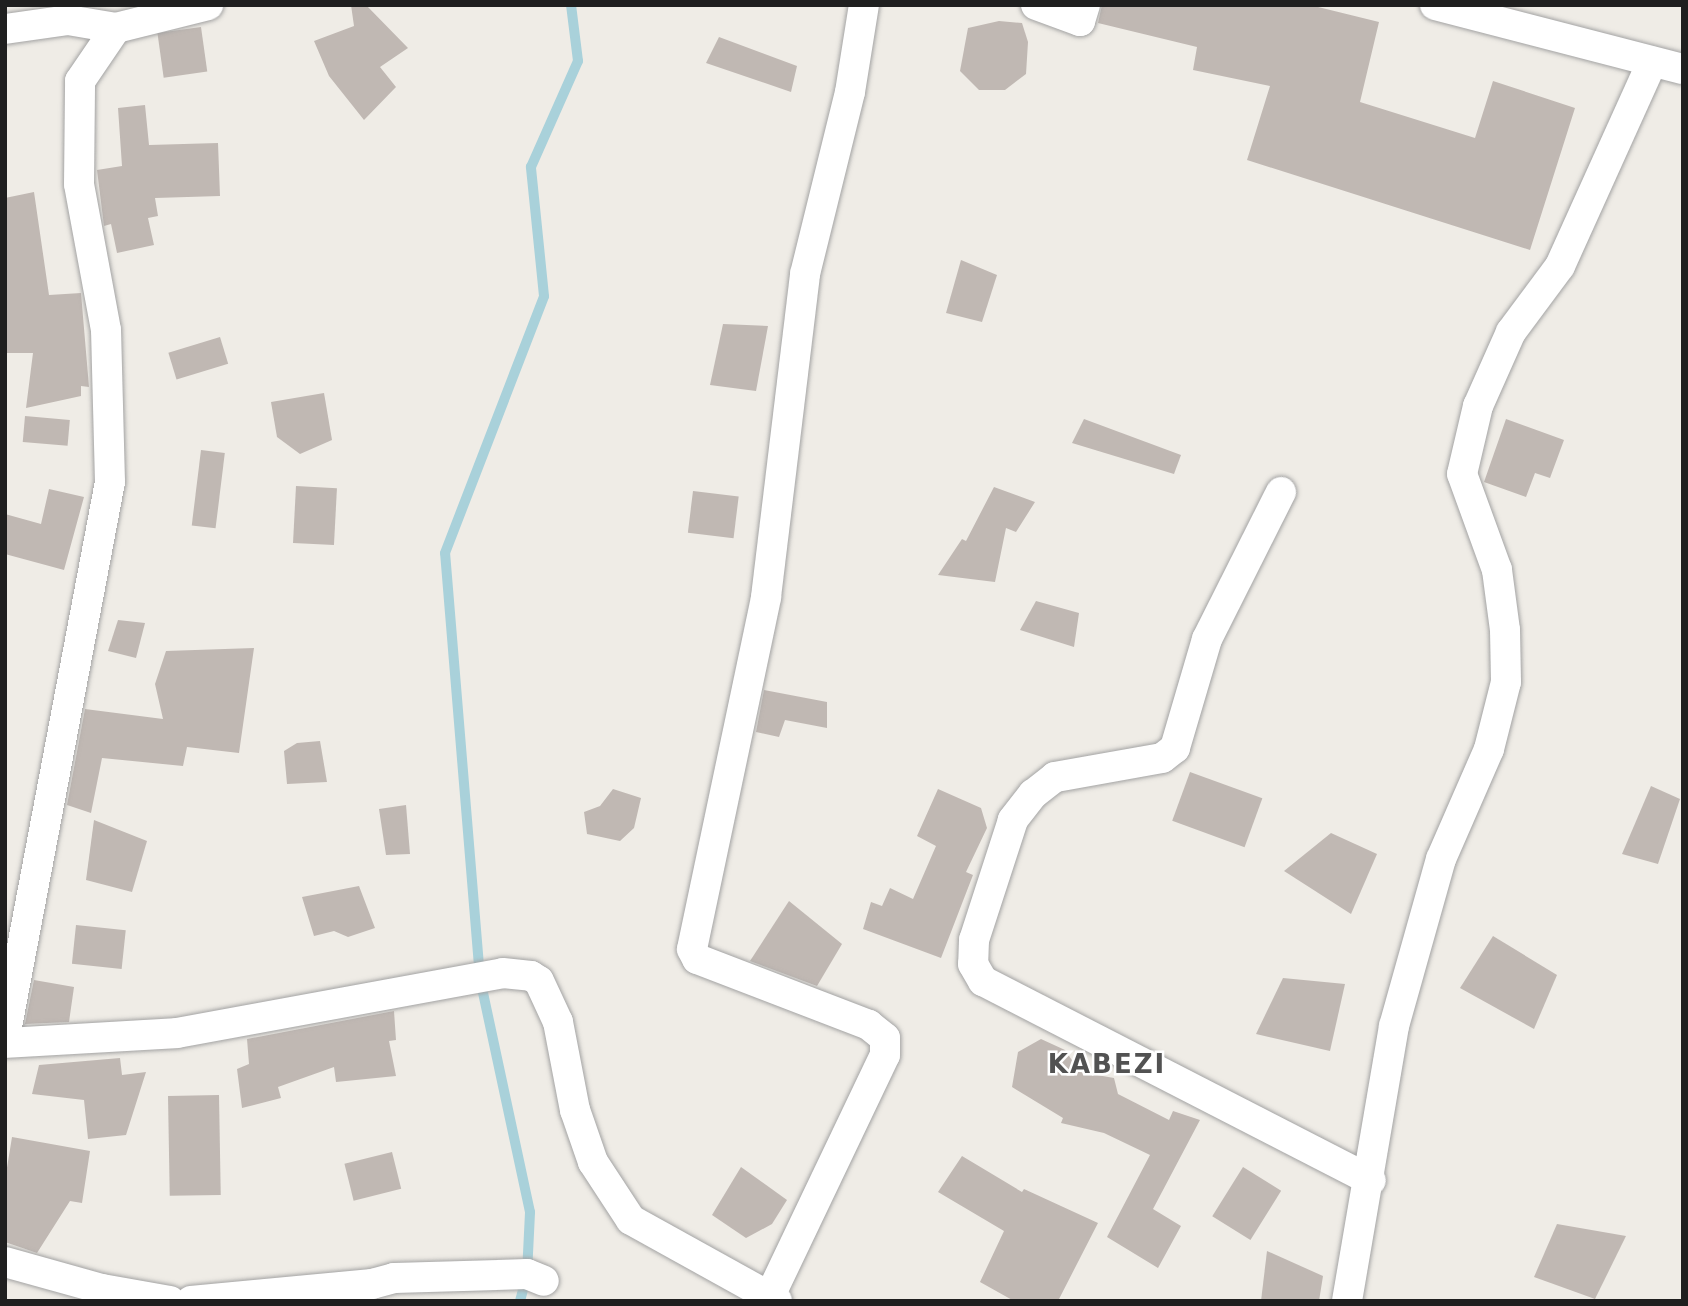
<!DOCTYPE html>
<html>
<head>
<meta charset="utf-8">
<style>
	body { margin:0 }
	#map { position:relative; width:1688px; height:1306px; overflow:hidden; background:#efece6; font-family:"DejaVu Sans",sans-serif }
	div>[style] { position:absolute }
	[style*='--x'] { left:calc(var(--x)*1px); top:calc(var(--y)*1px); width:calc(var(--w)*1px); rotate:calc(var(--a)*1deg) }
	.stream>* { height:10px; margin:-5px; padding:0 5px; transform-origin:5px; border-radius:5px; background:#a9d1da }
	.building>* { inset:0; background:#c0b8b3; transform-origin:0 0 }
	.roads { filter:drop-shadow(0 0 2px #a3a3a3) drop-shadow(0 0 2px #a3a3a3) }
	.minor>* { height:30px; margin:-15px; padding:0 15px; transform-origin:15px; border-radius:15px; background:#fff }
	span { translate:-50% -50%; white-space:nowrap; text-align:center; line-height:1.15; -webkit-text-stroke:5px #fff; paint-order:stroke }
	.district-label { font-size:26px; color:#525252; font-weight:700; letter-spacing:2px }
	.frame { position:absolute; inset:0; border:7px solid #1f1f1f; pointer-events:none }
</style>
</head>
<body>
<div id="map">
	<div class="stream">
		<div style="--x:520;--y:1301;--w:28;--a:-75"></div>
		<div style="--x:527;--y:1274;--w:62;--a:-87.2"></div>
		<div style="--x:530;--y:1212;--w:239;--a:-102.1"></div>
		<div style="--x:480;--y:978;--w:426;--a:-94.7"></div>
		<div style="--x:445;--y:553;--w:275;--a:-68.9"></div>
		<div style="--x:544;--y:296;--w:130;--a:-95.8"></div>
		<div style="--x:531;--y:167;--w:116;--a:-66.1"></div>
		<div style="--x:578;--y:61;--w:56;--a:-97.1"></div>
	</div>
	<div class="building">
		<div style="clip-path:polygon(351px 5px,366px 5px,408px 48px,380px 67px,396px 87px,364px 120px,329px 76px,314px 41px,354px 26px)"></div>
		<div style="clip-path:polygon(1102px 5px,1310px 5px,1379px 22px,1360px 102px,1475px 138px,1493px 81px,1575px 108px,1530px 250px,1247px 160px,1270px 86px,1193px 70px,1197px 47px,1098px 23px)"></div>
		<div style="clip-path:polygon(999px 21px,1022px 23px,1028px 42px,1026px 74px,1005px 90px,979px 90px,960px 71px,968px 28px)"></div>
		<div style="left:201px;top:27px;width:45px;height:44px;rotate:82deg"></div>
		<div style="clip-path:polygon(719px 37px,797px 66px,791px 92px,706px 63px)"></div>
		<div style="clip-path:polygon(145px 105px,149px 145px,218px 143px,220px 196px,155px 198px,158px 216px,148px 218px,154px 245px,117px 253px,111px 224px,104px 226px,97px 170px,122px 166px,118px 108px)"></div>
		<div style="clip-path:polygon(34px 192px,49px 295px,81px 293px,89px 387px,81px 386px,81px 396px,26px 408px,33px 353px,5px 353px,5px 198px)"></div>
		<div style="clip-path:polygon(961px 260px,997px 275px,982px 322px,946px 313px)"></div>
		<div style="clip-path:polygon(723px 324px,768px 326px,756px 391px,710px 385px)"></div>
		<div style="left:220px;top:337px;width:28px;height:54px;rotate:73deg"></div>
		<div style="clip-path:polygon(324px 393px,332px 440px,300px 454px,277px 437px,271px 402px)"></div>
		<div style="left:25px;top:416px;width:45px;height:26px;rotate:5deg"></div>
		<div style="clip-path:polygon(1084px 419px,1181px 455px,1174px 474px,1072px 443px)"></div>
		<div style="clip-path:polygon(1506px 419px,1564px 440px,1550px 478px,1535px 473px,1526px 497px,1484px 482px)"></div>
		<div style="left:201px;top:450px;width:24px;height:76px;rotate:7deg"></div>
		<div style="left:296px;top:486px;width:41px;height:57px;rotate:3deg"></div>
		<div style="clip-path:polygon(994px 487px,1035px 502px,1016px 532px,1006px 528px,995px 582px,938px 575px,962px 539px,966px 541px)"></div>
		<div style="clip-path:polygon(49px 489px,84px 497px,64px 570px,5px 554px,5px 514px,41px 524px)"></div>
		<div style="left:693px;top:491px;width:46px;height:42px;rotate:7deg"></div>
		<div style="clip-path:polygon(1036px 601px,1079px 613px,1074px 647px,1020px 630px)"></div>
		<div style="clip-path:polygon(118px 620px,145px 623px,136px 658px,108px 651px)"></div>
		<div style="clip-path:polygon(254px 648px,239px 753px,187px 747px,183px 766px,102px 758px,91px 813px,67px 805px,85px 709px,163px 719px,155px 684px,166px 651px)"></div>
		<div style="clip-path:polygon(764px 690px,827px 702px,827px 728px,785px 720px,779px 737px,756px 732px)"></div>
		<div style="clip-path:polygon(320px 741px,327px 782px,287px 784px,284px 751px,297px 743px)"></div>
		<div style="left:1190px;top:772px;width:77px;height:52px;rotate:20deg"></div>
		<div style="clip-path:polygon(1651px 786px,1680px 799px,1658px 864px,1622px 854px)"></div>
		<div style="clip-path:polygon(613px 789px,641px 798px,634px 828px,620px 841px,587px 834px,584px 812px,600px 806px)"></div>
		<div style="clip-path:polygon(938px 789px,981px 808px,987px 828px,966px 872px,973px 875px,941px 958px,863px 929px,871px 902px,882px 906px,890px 888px,913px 899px,936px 846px,917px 836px)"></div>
		<div style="clip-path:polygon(406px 805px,410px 854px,386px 855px,379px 809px)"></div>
		<div style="clip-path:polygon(94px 820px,147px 841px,132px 892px,86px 880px)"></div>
		<div style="clip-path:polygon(1331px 833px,1377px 854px,1351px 914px,1284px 871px)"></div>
		<div style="clip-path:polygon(359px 886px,375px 928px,348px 937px,334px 931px,314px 936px,302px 897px)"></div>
		<div style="clip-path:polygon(789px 901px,842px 944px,817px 986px,750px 961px)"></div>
		<div style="left:76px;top:925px;width:50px;height:39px;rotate:6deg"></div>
		<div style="clip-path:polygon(1493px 936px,1557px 975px,1534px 1029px,1460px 988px)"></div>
		<div style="clip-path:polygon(1283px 978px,1345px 984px,1330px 1051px,1256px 1034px)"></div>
		<div style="clip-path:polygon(34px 980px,74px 987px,69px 1022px,25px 1024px)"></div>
		<div style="clip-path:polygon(394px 1011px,396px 1040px,389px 1041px,396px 1076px,336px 1082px,334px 1067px,278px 1087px,281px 1098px,242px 1108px,237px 1069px,249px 1064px,247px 1039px)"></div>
		<div style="clip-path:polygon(1041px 1039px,1065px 1050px,1080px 1072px,1114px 1078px,1118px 1094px,1169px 1120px,1173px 1111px,1200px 1120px,1153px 1209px,1181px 1226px,1158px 1268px,1107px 1237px,1150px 1155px,1104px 1133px,1061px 1123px,1063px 1118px,1012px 1087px,1018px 1052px)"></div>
		<div style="clip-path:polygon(120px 1058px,122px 1075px,146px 1072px,126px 1135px,88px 1139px,84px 1100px,32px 1094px,39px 1065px)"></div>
		<div style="left:219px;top:1095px;width:100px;height:51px;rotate:89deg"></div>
		<div style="clip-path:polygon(12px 1137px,90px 1151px,82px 1203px,70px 1201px,37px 1253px,5px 1242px,5px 1180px)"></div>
		<div style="left:392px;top:1152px;width:38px;height:49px;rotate:76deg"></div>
		<div style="clip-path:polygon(962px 1156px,1022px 1192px,1024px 1189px,1098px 1223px,1058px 1301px,1014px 1301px,980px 1282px,1004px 1231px,938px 1192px)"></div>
		<div style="clip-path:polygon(741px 1167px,787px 1200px,772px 1224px,746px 1238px,712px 1215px)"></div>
		<div style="left:1243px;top:1167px;width:45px;height:58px;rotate:32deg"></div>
		<div style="clip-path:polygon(1557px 1224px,1626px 1236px,1595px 1299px,1534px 1277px)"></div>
		<div style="clip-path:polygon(1267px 1251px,1323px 1276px,1319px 1301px,1261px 1301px)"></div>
	</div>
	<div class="roads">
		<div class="minor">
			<div style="--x:1036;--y:5;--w:47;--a:20"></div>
			<div style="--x:1080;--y:21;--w:17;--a:-73"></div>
			<div style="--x:1435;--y:5;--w:256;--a:14.5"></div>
			<div style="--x:5;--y:29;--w:64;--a:-8.1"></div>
			<div style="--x:68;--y:20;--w:49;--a:9.5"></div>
			<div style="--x:1281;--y:492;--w:165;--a:116.7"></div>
			<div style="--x:1207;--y:639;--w:114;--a:106.4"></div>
			<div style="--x:1175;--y:748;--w:16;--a:142"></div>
			<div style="--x:1162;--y:758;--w:109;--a:169.9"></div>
			<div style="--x:1055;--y:777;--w:28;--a:142"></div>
			<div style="--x:1033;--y:794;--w:33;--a:128"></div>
			<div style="--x:1013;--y:820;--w:126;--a:108"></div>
			<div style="--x:974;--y:940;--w:24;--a:92"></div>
			<div style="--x:973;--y:964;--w:20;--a:60"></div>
			<div style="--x:983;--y:981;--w:436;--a:27.2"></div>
			<div style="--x:5;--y:1037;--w:565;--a:-79.29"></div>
			<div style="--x:110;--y:482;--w:152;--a:-91.5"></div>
			<div style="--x:106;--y:330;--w:148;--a:-100.5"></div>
			<div style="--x:79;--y:184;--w:103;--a:-89.4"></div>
			<div style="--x:80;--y:81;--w:64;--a:-55.8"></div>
			<div style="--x:116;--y:28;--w:95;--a:-14"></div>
			<div style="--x:5;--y:1043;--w:172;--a:-3.3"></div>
			<div style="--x:177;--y:1033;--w:331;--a:-10.4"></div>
			<div style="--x:503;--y:973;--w:28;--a:6"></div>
			<div style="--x:531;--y:976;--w:9;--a:32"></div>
			<div style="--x:539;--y:981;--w:45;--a:65.1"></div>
			<div style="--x:558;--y:1022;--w:90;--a:79.1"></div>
			<div style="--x:575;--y:1110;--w:55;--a:70.9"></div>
			<div style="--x:593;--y:1162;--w:69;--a:56.8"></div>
			<div style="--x:631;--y:1220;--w:167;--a:29"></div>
			<div style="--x:5;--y:1262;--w:101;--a:15.6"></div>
			<div style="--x:102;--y:1289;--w:69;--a:10"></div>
			<div style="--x:769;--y:1298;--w:269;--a:-64.5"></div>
			<div style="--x:885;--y:1055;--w:17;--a:-90"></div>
			<div style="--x:885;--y:1038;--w:21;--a:-141"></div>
			<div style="--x:869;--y:1025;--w:184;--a:-159"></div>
			<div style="--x:697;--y:959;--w:11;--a:-117"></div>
			<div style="--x:692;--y:949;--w:360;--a:-78.1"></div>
			<div style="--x:766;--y:597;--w:325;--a:-83.1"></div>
			<div style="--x:805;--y:274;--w:187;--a:-76.1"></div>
			<div style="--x:850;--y:92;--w:88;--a:-80.9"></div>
			<div style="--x:191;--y:1301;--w:182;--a:-5.4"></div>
			<div style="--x:372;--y:1284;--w:23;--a:-15"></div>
			<div style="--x:394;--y:1278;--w:133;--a:-1.7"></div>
			<div style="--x:527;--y:1274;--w:18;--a:22"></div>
			<div style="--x:1347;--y:1301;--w:279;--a:-80.3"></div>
			<div style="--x:1394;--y:1026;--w:173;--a:-74.3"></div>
			<div style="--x:1441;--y:859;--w:120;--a:-66.4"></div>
			<div style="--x:1489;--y:749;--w:69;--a:-75.8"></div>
			<div style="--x:1506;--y:682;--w:52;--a:-91.1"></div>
			<div style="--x:1505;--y:630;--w:61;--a:-97.6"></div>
			<div style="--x:1497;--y:570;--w:102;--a:-110"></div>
			<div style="--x:1462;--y:474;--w:70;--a:-76.8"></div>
			<div style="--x:1478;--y:406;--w:81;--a:-66"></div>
			<div style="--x:1511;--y:332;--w:82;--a:-53.4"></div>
			<div style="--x:1560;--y:266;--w:224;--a:-65.7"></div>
		</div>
	</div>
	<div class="district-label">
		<span style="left:1107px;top:1065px">KABEZI</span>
	</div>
	<div class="frame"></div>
</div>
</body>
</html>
